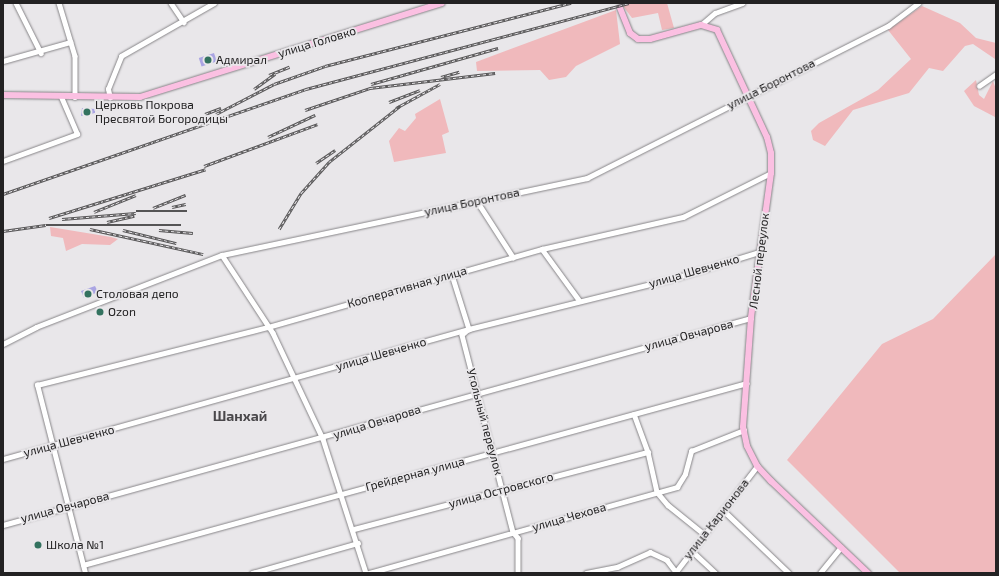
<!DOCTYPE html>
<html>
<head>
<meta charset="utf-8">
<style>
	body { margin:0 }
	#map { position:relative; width:999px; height:576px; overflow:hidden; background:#e9e7ea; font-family:"Exo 2",sans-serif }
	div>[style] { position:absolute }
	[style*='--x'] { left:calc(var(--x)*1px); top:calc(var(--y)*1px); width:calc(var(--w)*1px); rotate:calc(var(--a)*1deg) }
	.green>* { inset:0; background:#f0b9bc }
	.building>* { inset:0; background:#aaa5e3; transform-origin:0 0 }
	.roads { filter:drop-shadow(0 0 1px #878588) drop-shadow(0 0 1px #878588) }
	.minor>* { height:4.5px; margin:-2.25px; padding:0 2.25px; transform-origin:2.25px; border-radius:2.25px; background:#fff }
	.major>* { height:6px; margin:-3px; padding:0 3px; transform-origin:3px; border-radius:3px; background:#fbc0e2 }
	.rail>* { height:2.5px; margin-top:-1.25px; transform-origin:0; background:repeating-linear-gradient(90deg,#e9e7ea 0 3px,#555455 0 6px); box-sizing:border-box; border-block:1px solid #555455 }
	.dots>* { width:11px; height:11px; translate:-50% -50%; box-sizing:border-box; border:2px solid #e9e7ea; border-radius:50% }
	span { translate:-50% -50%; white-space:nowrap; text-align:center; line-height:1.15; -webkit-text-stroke:3.5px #e9e7ea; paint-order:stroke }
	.street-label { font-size:12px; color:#232223 }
	.poi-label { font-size:12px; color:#232223 }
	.left { translate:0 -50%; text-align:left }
	.quarter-label { font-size:14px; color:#4a484b; font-weight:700 }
	.frame { position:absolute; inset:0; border:4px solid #232223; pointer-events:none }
</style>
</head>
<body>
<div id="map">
	<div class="green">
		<div style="clip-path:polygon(633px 3px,667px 3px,674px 28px,662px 30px,658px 13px,632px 18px,623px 6px)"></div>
		<div style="clip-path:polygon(922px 6px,960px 23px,976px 38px,996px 43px,995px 59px,973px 44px,965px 46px,943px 71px,929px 68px,909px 93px,853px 110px,825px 146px,813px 140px,811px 131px,819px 123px,878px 90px,911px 59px,888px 30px)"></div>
		<div style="clip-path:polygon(616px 10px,620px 44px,576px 66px,566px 77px,549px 80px,540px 70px,477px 71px,476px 62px)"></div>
		<div style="clip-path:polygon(976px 80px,979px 95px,984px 99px,993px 81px,996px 89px,995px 117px,974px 106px,964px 91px)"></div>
		<div style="clip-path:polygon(440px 99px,449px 132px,442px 135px,446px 153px,394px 162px,389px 141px,399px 128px,405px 131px,416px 118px,415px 114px)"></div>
		<div style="clip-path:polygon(50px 227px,111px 237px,118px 239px,110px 245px,82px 244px,66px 251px,63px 238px,51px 236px)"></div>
		<div style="clip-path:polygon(996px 254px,996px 573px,900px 573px,787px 460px,882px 344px,933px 319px)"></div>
	</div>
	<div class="building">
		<div style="left:214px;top:53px;width:9px;height:16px;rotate:72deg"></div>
		<div style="clip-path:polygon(82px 108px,95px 109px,95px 113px,81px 116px)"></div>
		<div style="clip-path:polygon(95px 286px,98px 292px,84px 298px,81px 291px)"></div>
	</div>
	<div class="roads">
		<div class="minor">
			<div style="--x:16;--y:3;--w:56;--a:63.4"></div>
			<div style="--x:59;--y:3;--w:55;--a:73.2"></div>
			<div style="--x:75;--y:56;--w:41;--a:90"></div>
			<div style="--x:171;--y:3;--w:23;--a:56"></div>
			<div style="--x:701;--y:25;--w:18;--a:-41"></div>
			<div style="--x:715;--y:13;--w:29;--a:-20"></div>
			<div style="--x:3;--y:61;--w:70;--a:-15.8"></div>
			<div style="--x:979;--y:86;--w:21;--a:-35"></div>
			<div style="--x:110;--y:98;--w:9;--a:-103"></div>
			<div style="--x:108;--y:89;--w:35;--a:-68"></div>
			<div style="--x:121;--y:56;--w:107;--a:-29.7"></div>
			<div style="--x:3;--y:161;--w:79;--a:-20"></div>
			<div style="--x:77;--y:134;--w:40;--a:-113.4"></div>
			<div style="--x:477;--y:201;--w:67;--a:57.3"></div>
			<div style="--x:542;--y:249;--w:63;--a:54"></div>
			<div style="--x:222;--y:255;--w:93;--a:56.8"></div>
			<div style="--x:273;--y:333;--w:117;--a:64.7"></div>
			<div style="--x:323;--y:439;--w:141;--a:72.2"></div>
			<div style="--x:452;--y:275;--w:57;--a:72.5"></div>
			<div style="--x:469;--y:329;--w:9;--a:139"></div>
			<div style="--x:462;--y:335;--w:203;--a:75.5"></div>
			<div style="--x:513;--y:532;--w:8;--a:50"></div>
			<div style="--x:518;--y:538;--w:35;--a:90"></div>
			<div style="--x:3;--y:344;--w:37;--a:-27"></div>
			<div style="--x:36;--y:327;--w:199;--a:-21.2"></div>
			<div style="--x:222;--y:255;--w:373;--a:-11.9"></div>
			<div style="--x:587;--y:178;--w:337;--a:-26.8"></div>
			<div style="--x:888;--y:26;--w:38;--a:-37"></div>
			<div style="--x:634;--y:414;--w:40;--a:69.8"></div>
			<div style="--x:648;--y:452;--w:41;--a:77.3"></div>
			<div style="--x:657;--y:492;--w:17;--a:50"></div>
			<div style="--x:668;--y:505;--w:46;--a:38.9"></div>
			<div style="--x:3;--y:459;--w:484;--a:-15.6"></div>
			<div style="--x:469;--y:329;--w:212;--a:-13.9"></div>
			<div style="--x:675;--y:278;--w:88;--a:-17.2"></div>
			<div style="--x:723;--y:510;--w:91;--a:43.7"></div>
			<div style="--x:3;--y:525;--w:776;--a:-15.47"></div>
			<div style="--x:354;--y:529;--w:304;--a:-14.7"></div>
			<div style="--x:692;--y:551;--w:33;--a:43"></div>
			<div style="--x:83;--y:565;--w:688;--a:-15.33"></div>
			<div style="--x:85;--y:573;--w:194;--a:-104.3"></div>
			<div style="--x:37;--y:385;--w:238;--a:-14.1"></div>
			<div style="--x:268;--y:327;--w:285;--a:-15.9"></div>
			<div style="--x:542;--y:249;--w:145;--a:-12.8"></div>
			<div style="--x:683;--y:217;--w:98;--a:-26.6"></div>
			<div style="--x:252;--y:573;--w:110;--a:-15.8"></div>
			<div style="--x:369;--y:573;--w:320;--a:-15.6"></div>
			<div style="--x:677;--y:487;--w:15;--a:-58"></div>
			<div style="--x:685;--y:474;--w:24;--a:-75"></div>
			<div style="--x:691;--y:451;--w:57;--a:-21.6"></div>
			<div style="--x:586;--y:573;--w:32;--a:-11"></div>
			<div style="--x:617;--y:567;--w:36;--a:-24"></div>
			<div style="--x:650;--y:552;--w:19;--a:25"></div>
			<div style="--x:667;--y:560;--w:15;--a:53"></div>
			<div style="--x:675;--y:573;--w:135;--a:-52.5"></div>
			<div style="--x:820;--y:573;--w:33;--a:-51"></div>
		</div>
		<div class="major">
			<div style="--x:620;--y:8;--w:27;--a:68"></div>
			<div style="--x:630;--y:33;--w:10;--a:37"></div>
			<div style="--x:638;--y:39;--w:12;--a:0"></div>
			<div style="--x:650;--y:39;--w:53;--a:-15.4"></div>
			<div style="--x:701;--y:25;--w:17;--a:17"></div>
			<div style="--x:717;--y:30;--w:118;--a:65"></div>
			<div style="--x:767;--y:137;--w:16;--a:76"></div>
			<div style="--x:771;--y:153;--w:20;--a:90"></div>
			<div style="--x:771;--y:173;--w:146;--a:97.9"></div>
			<div style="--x:751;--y:318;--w:109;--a:94.2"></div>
			<div style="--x:743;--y:427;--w:19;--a:78"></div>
			<div style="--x:747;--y:446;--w:22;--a:63"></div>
			<div style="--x:757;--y:466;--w:21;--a:47"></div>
			<div style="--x:771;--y:481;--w:134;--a:43.5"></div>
			<div style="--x:3;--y:95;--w:137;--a:0.8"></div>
			<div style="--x:140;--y:97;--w:316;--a:-17.3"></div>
		</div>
	</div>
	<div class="rail">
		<div style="--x:269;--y:75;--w:22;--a:-22"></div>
		<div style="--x:441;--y:77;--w:19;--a:-16"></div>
		<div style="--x:371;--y:84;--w:132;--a:-15.8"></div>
		<div style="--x:254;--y:89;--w:26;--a:-36"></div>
		<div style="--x:389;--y:102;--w:33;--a:-21"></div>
		<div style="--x:396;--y:108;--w:50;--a:-28.6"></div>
		<div style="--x:305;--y:110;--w:69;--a:-18.7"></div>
		<div style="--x:370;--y:88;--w:126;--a:-6.8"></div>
		<div style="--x:205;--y:114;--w:17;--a:-21"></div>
		<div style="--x:216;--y:114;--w:65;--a:-27.3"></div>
		<div style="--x:274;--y:84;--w:54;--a:-19.4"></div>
		<div style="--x:325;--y:66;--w:254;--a:-14.4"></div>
		<div style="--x:268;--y:137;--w:52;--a:-25.1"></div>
		<div style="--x:316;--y:163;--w:23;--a:-34"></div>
		<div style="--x:204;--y:166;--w:121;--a:-20.2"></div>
		<div style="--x:3;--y:194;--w:321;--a:-19.1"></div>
		<div style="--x:306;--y:89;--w:334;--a:-14.9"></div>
		<div style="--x:172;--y:207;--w:14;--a:-12"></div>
		<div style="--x:153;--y:208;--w:35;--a:-22"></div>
		<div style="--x:136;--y:211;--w:51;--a:0"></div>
		<div style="--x:94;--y:212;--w:45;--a:-22"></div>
		<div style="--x:49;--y:218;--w:164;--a:-17.3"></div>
		<div style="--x:62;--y:219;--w:74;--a:-4.6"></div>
		<div style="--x:107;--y:222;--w:28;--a:-13"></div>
		<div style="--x:90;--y:229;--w:116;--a:12.5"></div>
		<div style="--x:279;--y:229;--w:42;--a:-58.6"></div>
		<div style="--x:301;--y:193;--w:42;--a:-47.9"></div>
		<div style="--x:329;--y:162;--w:90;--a:-38.3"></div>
		<div style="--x:123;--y:230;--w:55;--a:13.8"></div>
		<div style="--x:159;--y:230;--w:34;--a:5"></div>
		<div style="--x:3;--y:231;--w:43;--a:-7.9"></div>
		<div style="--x:46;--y:225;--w:135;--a:0"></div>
	</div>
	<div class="dots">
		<div style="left:208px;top:60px;background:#33725f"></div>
		<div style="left:87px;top:112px;background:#33725f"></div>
		<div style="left:88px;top:294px;background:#33725f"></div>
		<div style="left:100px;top:312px;background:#33725f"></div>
		<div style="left:38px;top:545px;background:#33725f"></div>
	</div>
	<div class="street-label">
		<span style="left:317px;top:42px;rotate:-17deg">улица Головко</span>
		<span style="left:771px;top:84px;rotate:-27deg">улица Боронтова</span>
		<span style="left:472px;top:202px;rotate:-12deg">улица Боронтова</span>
		<span style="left:759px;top:261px;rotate:-83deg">Лесной переулок</span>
		<span style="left:694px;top:271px;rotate:-16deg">улица Шевченко</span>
		<span style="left:407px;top:287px;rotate:-16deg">Кооперативная улица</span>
		<span style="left:689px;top:335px;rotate:-15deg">улица Овчарова</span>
		<span style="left:381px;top:354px;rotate:-16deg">улица Шевченко</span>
		<span style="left:377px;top:422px;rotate:-17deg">улица Овчарова</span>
		<span style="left:485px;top:422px;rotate:75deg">Угольный переулок</span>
		<span style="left:69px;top:441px;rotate:-15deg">улица Шевченко</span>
		<span style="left:415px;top:474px;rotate:-15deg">Грейдерная улица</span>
		<span style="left:501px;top:490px;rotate:-15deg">улица Островского</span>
		<span style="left:65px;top:507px;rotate:-15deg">улица Овчарова</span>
		<span style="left:569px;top:517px;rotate:-16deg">улица Чехова</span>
		<span style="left:716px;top:519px;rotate:-52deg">улица Карионова</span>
	</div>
	<div class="poi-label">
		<span class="left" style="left:216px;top:60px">Адмирал</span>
		<span class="left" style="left:95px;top:112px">Церковь Покрова<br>Пресвятой Богородицы</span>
		<span class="left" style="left:96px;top:294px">Столовая депо</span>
		<span class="left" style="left:108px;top:312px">Ozon</span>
		<span class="left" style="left:46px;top:545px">Школа №1</span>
	</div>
	<div class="quarter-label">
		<span style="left:240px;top:416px">Шанхай</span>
	</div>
	<div class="frame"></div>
</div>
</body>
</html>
